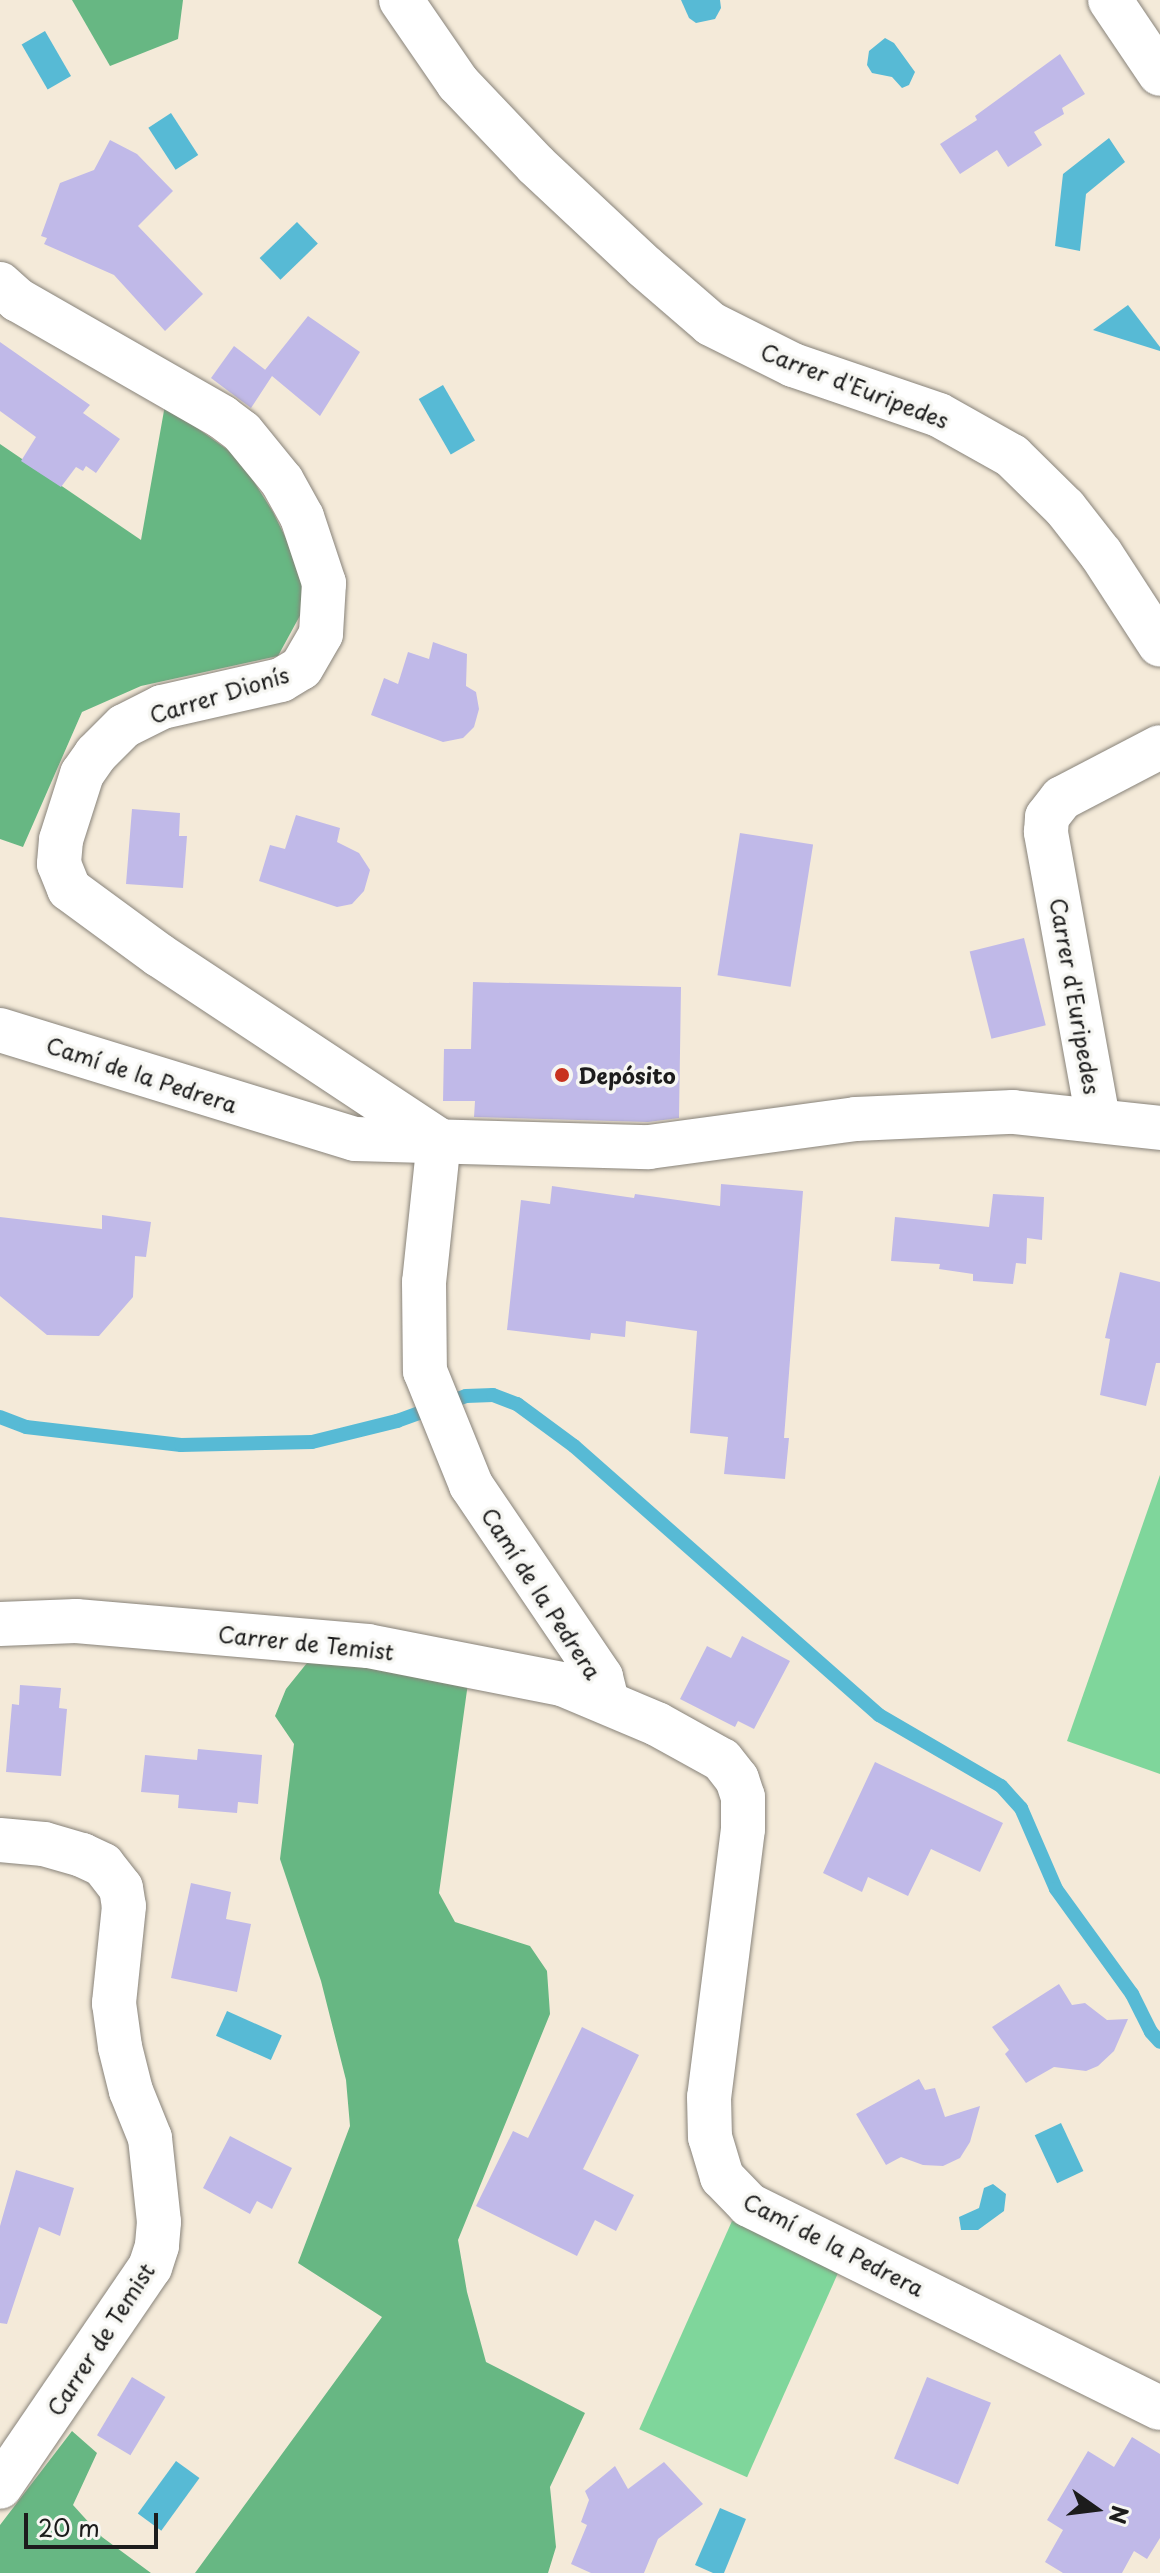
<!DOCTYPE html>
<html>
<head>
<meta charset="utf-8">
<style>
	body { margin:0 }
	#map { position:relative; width:1160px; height:2573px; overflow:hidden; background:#f4ead9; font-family:"Playpen Sans",sans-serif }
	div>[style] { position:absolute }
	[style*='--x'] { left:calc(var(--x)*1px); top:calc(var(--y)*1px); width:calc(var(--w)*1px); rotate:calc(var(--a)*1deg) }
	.green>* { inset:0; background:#7fd69b; transform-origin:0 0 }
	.forest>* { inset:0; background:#67b783 }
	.water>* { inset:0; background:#57bad5; transform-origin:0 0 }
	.stream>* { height:14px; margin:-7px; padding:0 7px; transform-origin:7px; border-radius:7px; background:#57bad5 }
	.building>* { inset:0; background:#c0b9e8; transform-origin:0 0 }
	.roads { filter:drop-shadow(0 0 2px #88837a) drop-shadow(0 0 2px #88837a) }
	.street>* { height:44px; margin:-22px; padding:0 22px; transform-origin:22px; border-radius:22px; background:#fff }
	.dots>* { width:22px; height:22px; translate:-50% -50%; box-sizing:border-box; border:4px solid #f6f6f2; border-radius:50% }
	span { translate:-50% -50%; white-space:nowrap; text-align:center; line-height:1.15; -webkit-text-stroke:7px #f6f6f2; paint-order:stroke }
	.street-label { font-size:22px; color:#1c1c1c }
	.poi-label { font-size:22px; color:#1c1c1c; font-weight:700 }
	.left { translate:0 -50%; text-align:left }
	.north { position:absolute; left:1056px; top:2469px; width:80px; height:80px; -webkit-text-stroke:6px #f6f6f2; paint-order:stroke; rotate:104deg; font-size:22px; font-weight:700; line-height:32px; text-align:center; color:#1c1c1c }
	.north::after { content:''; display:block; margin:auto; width:28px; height:36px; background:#1c1c1c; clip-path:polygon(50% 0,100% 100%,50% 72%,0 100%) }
	.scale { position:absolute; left:24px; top:2513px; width:134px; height:36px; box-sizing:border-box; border:4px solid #1c1c1c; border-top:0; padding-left:10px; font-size:24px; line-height:28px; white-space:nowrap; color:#1c1c1c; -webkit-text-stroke:6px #f6f6f2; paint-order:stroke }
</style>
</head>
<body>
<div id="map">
	<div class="green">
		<div style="clip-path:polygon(1160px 1475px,1160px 1774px,1067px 1741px)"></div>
		<div style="left:732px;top:2221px;width:118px;height:228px;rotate:24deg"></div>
	</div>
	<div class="forest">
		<div style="clip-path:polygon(72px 0,183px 0,178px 39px,110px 66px)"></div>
		<div style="clip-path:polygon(165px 405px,239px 458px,273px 512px,301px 569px,303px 610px,278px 656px,141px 686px,82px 712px,23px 847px,0 839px,0 444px,141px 540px)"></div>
		<div style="clip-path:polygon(311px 1658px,468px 1683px,439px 1893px,455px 1922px,530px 1946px,547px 1971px,550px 2014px,458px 2240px,467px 2292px,486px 2362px,585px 2413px,550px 2487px,556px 2547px,548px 2573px,195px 2573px,382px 2317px,298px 2263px,350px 2126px,346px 2080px,321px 1981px,280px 1859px,294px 1744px,275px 1716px,286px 1689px)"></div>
		<div style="clip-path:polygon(72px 2431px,97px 2453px,73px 2505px,102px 2537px,151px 2573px,0 2573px,0 2525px)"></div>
	</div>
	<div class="water">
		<div style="clip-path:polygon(681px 0,720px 0,721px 8px,715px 19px,696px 23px,689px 18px)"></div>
		<div style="left:45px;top:31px;width:52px;height:27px;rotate:60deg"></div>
		<div style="clip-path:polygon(885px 38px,894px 43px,915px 72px,909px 85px,902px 88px,892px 77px,872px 73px,867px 65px,869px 51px)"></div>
		<div style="left:171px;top:113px;width:50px;height:27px;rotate:57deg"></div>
		<div style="clip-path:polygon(1109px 138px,1125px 162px,1086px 194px,1080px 251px,1055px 246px,1063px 174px)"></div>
		<div style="left:297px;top:222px;width:30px;height:52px;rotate:46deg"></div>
		<div style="clip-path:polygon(1128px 305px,1160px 347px,1160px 351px,1093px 330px)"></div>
		<div style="left:443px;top:385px;width:64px;height:28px;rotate:60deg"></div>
		<div style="left:227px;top:2011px;width:60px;height:27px;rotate:24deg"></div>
		<div style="left:1061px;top:2123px;width:53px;height:29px;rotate:65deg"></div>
		<div style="clip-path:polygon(993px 2184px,1006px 2194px,1004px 2211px,978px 2230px,961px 2230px,959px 2217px,979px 2208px,984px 2188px)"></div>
		<div style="left:176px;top:2461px;width:29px;height:65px;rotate:36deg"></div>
		<div style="clip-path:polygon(720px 2508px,746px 2519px,724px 2573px,713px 2573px,695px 2565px)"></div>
	</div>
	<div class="stream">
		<div style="--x:0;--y:1417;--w:28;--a:21"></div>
		<div style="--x:26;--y:1427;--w:156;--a:6.6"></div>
		<div style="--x:181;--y:1445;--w:131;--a:-1.3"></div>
		<div style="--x:312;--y:1442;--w:88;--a:-13.9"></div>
		<div style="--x:397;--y:1421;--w:73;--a:-19.9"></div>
		<div style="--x:466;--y:1396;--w:27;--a:-2"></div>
		<div style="--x:493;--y:1395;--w:26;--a:21"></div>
		<div style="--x:517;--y:1404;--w:71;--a:36.4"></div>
		<div style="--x:574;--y:1446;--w:407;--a:41.4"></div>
		<div style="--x:879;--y:1715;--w:141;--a:30.2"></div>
		<div style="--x:1001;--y:1786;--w:30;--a:48"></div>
		<div style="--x:1021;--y:1808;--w:88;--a:66.6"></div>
		<div style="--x:1056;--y:1889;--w:130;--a:54.1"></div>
		<div style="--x:1132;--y:1994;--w:42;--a:63.4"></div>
		<div style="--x:1151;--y:2032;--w:13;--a:48"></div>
	</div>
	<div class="building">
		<div style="clip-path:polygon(1060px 54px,1085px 94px,1062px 108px,1064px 114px,1034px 132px,1042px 145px,1008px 167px,997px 150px,960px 174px,940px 144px,977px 120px,975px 116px)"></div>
		<div style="clip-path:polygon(110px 140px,137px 154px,173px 191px,138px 226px,203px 294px,165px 331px,114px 275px,44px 244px,47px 238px,41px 236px,60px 183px,94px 170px)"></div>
		<div style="clip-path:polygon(308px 316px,360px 352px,320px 416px,272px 376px,251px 408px,211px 378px,234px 346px,268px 372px,265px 370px)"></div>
		<div style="clip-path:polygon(0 342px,90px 405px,83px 413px,120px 439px,96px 473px,86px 466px,83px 471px,76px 467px,61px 487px,21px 461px,36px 437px,0 411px)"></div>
		<div style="clip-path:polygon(433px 642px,467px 654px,466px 686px,476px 692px,479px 709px,474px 727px,463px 738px,443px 742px,371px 715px,384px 678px,398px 684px,408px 652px,429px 659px)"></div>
		<div style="clip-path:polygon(132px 809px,180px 813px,179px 836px,187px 836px,183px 888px,126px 884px)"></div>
		<div style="clip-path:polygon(296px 815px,340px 828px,337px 842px,359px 853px,370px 870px,364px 891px,352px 904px,337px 907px,259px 881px,270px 845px,285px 849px)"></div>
		<div style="left:740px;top:833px;width:74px;height:144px;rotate:9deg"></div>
		<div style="left:1024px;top:938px;width:90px;height:56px;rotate:76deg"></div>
		<div style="clip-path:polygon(473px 982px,681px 987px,679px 1118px,648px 1122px,474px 1117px,475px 1101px,443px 1101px,444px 1049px,471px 1049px)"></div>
		<div style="clip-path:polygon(721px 1184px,803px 1191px,784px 1438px,789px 1438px,785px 1479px,724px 1474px,728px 1437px,690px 1433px,697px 1331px,626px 1321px,625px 1337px,591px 1333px,590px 1340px,507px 1330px,521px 1200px,550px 1204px,552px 1186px,634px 1198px,635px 1194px,720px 1206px)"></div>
		<div style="clip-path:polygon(993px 1194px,1044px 1197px,1042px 1240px,1027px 1238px,1026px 1264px,1016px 1263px,1013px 1284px,973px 1281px,973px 1274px,939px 1269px,940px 1264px,891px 1261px,895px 1217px,989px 1227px)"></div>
		<div style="clip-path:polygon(102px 1215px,151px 1222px,146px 1257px,135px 1256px,133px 1297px,99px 1336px,47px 1335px,0 1296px,0 1217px,102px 1229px)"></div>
		<div style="clip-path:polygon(1120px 1272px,1160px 1282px,1160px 1363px,1156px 1363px,1146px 1406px,1100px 1395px,1110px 1339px,1105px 1338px)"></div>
		<div style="clip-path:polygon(742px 1636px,790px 1661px,754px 1729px,738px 1721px,735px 1727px,680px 1699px,707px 1646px,731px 1658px)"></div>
		<div style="clip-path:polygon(20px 1685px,61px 1688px,59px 1708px,67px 1709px,61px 1776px,6px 1772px,12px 1704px,19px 1705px)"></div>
		<div style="clip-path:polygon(198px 1749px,262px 1755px,258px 1804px,238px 1802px,237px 1813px,178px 1808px,179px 1795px,141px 1792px,145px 1755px,197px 1760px)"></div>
		<div style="clip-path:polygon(875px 1762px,1003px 1823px,980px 1872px,931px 1849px,908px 1896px,868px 1877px,862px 1892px,823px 1873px)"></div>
		<div style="clip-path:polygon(191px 1883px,231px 1892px,226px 1919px,251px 1924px,237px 1992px,171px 1978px)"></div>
		<div style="clip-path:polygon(1059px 1984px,1072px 2005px,1085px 2003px,1107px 2020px,1128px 2019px,1114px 2051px,1098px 2066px,1086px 2071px,1054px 2067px,1026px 2083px,1005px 2054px,1009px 2050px,992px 2027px)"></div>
		<div style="clip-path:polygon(582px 2027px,639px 2055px,583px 2169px,634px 2195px,616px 2231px,595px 2220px,577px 2256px,476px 2206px,513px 2131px,528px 2138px)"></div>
		<div style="clip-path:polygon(919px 2079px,925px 2090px,935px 2088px,945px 2117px,980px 2106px,970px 2142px,960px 2158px,943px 2166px,923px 2165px,901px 2157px,886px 2165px,856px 2114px)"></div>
		<div style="clip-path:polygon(230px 2136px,292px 2168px,272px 2209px,257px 2201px,250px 2214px,203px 2188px)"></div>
		<div style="clip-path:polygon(16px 2170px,74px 2188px,60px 2236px,39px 2227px,7px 2324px,0 2323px,0 2226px)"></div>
		<div style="left:132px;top:2377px;width:39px;height:68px;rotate:31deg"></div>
		<div style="left:927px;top:2377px;width:69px;height:88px;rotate:22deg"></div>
		<div style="clip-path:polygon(1132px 2437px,1160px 2454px,1160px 2538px,1147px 2559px,1134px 2551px,1122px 2573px,1063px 2573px,1045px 2562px,1063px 2530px,1047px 2520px,1088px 2451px,1114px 2467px)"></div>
		<div style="clip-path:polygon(664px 2462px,703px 2504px,658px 2539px,644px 2573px,591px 2573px,571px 2564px,587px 2525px,581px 2522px,589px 2500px,585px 2491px,615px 2466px,628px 2489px)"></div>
	</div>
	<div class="roads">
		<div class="street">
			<div style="--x:401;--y:0;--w:101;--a:55.5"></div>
			<div style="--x:458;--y:83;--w:113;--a:46.4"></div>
			<div style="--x:536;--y:165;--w:149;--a:43.1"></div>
			<div style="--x:645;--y:267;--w:87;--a:40.8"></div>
			<div style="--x:711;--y:324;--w:92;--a:26.6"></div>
			<div style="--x:793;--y:365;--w:154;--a:18.9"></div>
			<div style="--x:939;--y:415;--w:84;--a:29.3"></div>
			<div style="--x:1012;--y:456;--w:74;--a:44.5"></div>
			<div style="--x:1065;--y:508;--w:58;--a:52"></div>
			<div style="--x:1101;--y:554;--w:108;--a:57"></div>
			<div style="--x:1110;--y:0;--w:89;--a:56"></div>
			<div style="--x:0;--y:284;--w:24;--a:42"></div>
			<div style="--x:18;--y:300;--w:235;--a:29.8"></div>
			<div style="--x:222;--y:417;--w:25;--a:37"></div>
			<div style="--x:242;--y:432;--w:63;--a:50.8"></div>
			<div style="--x:282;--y:481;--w:41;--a:60.9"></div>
			<div style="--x:302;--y:517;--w:70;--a:71.6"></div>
			<div style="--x:324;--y:583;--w:51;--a:93.4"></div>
			<div style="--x:321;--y:634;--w:39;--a:120"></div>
			<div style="--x:301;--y:668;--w:23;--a:149"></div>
			<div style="--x:281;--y:680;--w:122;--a:167.2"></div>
			<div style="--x:162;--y:707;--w:42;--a:153.4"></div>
			<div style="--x:124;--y:726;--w:40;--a:135"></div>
			<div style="--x:96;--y:754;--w:24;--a:125"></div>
			<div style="--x:82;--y:774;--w:69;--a:107.7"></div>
			<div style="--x:61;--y:840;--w:24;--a:95"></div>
			<div style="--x:59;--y:864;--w:27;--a:68"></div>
			<div style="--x:69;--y:889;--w:112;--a:36.3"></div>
			<div style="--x:159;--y:955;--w:336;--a:33.5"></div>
			<div style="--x:0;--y:1030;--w:371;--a:17.1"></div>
			<div style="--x:355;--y:1139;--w:294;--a:1.6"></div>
			<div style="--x:649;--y:1147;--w:209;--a:-7.7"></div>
			<div style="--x:856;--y:1119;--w:157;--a:-2.6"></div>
			<div style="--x:1013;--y:1112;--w:148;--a:6.2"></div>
			<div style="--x:1098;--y:1119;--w:292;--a:-100.3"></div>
			<div style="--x:1046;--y:832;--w:15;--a:-86"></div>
			<div style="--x:1047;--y:817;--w:24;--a:-52"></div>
			<div style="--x:1062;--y:798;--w:110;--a:-27.5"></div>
			<div style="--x:439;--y:1140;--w:143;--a:96"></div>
			<div style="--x:424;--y:1282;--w:89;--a:89.4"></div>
			<div style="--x:425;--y:1371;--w:123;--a:68"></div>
			<div style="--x:471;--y:1485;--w:232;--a:55.9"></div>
			<div style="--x:601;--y:1677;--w:25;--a:76"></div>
			<div style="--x:0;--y:1624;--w:76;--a:-2.3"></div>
			<div style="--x:76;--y:1621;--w:293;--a:4.9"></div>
			<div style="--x:368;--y:1646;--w:198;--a:11.1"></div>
			<div style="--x:562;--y:1684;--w:103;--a:22.8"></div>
			<div style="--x:657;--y:1724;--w:74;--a:29"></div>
			<div style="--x:722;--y:1760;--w:24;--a:52"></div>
			<div style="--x:737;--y:1779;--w:19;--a:72"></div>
			<div style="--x:743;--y:1797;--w:32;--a:90"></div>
			<div style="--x:743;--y:1829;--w:270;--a:97.2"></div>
			<div style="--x:709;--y:2097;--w:40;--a:88.6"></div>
			<div style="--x:710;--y:2137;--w:42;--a:73.3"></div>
			<div style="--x:722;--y:2177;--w:39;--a:46"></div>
			<div style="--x:749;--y:2205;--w:458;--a:26.3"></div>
			<div style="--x:0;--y:1840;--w:44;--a:5.2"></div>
			<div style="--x:44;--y:1844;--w:40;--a:16"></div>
			<div style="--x:82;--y:1855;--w:23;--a:25"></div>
			<div style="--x:103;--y:1865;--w:29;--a:52"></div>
			<div style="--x:121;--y:1888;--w:18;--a:81"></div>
			<div style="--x:124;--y:1906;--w:98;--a:95.9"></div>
			<div style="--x:114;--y:2003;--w:44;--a:82.2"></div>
			<div style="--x:120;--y:2047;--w:45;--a:76"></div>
			<div style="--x:131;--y:2091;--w:51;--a:68"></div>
			<div style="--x:150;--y:2138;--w:84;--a:83.9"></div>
			<div style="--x:159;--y:2222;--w:24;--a:95"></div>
			<div style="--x:157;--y:2246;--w:22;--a:108"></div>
			<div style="--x:150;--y:2267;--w:266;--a:124.3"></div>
		</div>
	</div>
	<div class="dots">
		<div style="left:562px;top:1075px;background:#c8321e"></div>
	</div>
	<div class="street-label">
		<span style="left:855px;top:385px;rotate:21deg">Carrer d'Euripedes</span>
		<span style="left:219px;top:694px;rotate:-17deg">Carrer Dionís</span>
		<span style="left:1076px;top:996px;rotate:80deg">Carrer d'Euripedes</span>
		<span style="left:142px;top:1074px;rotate:18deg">Camí de la Pedrera</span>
		<span style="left:542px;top:1593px;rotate:57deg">Camí de la Pedrera</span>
		<span style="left:306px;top:1642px;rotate:6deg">Carrer de Temist</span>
		<span style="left:834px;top:2244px;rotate:27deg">Camí de la Pedrera</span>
		<span style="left:100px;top:2339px;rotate:-57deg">Carrer de Temist</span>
	</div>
	<div class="poi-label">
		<span class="left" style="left:578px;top:1075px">Depósito</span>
	</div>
	<div class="north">N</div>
	<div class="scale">20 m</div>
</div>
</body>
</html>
